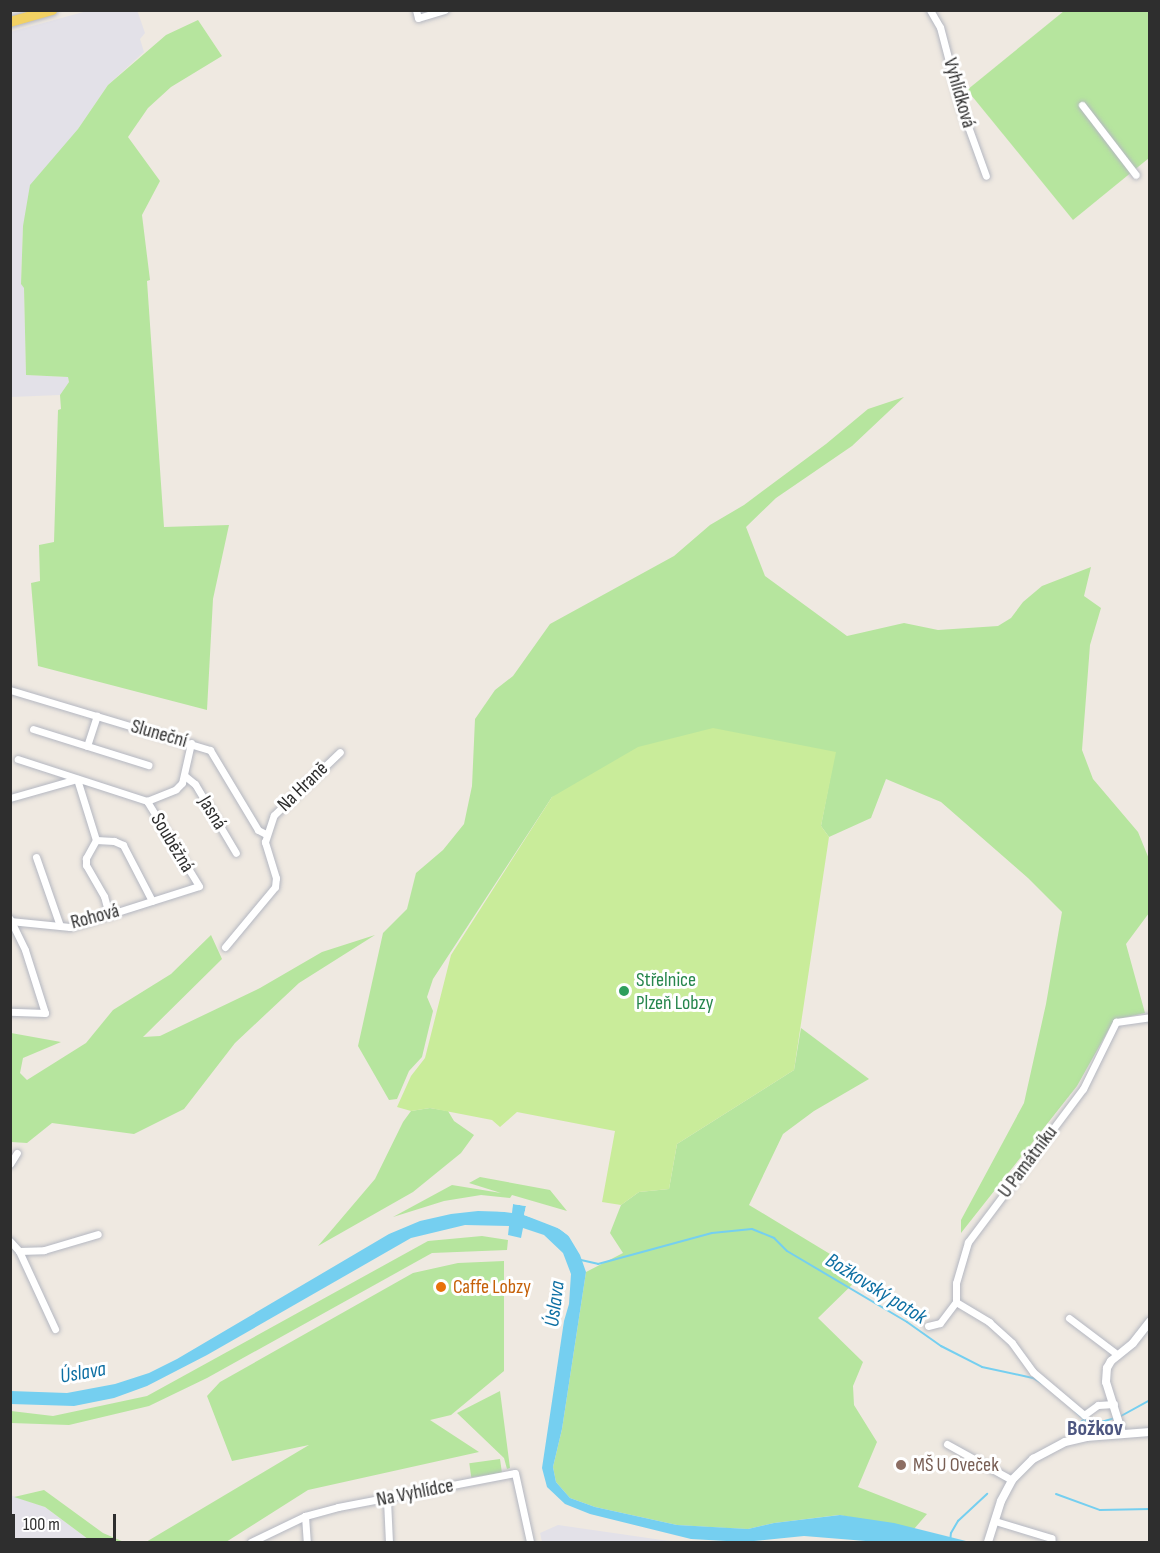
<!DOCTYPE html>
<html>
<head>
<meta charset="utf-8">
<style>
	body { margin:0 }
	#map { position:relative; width:1160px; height:1553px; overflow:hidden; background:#efe9e1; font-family:"Sofia Sans Condensed",sans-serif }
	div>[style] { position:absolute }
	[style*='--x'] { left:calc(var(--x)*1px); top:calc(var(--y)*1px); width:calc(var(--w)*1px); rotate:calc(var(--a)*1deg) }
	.industrial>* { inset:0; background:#e3e1e8 }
	.green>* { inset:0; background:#b6e59e; transform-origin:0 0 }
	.pitch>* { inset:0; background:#c9ec9a }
	.water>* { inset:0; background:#75cff0 }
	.pier>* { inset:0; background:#efe9e1 }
	.stream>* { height:2px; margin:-1px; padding:0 1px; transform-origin:1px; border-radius:1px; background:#75cff0 }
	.roads { filter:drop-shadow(0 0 2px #b4b7c1) drop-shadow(0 0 2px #b4b7c1) }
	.minor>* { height:7px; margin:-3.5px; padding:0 3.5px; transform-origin:3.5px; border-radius:3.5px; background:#fff }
	.tertiary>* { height:8px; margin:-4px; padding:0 4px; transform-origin:4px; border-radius:4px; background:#fff }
	.primary>* { height:10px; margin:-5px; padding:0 5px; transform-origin:5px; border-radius:5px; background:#f2d163 }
	.dots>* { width:16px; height:16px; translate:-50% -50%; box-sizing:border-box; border:3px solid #fff; border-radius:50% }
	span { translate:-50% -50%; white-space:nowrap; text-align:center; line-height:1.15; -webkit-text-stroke:6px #fff; paint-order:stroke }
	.street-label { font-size:20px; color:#2e2e2e }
	.leisure-label { font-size:20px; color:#27864d }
	.left { translate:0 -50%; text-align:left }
	.food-label { font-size:20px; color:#c56008 }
	.education-label { font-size:20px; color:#785e54 }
	.water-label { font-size:21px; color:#0d6fa3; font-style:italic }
	.quarter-label { font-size:22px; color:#4d5680; font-weight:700 }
	.frame { position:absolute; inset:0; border:12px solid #2e2e2e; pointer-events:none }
	.scale { position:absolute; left:12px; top:1514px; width:104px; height:27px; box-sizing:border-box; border:3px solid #2e2e2e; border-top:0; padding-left:8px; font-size:18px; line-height:21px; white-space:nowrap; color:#2e2e2e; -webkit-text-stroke:4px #fff; paint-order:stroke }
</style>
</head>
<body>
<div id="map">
	<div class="industrial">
		<div style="clip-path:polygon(137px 10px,145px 33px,140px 39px,144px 52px,108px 85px,78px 129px,23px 226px,21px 284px,24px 287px,26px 375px,68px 377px,69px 382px,60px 395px,11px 397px,11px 404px,10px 32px,87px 11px)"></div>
		<div style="clip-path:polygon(10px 1495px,45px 1507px,92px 1542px,11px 1542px)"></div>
		<div style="clip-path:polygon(558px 1525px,662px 1540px,683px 1542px,542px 1542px,540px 1533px)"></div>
	</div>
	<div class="green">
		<div style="clip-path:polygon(1064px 11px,1149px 11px,1149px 158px,1073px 220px,967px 90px)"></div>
		<div style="clip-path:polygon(198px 20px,222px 56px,171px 87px,148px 108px,128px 137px,160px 181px,142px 215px,150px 280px,147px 281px,164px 527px,229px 525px,213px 599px,207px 710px,38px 666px,31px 583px,40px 581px,39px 545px,54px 542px,58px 410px,61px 409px,60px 395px,69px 382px,68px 377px,26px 375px,24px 288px,21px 284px,23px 226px,30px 185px,78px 129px,108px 85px,166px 35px)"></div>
		<div style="clip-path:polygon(904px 397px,852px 446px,776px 498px,746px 527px,765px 576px,847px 636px,904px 623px,938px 630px,998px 626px,1011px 618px,1023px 602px,1042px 586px,1091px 567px,1084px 596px,1101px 608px,1090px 645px,1082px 750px,1093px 779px,1138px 832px,1149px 859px,1149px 913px,1126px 944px,1145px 1013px,1114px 1020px,1077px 1086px,961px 1233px,961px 1220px,1024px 1103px,1046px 1004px,1062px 912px,1028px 878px,941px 802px,886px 779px,871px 818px,829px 837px,821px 826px,835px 752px,552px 797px,433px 979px,427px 997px,433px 1011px,422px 1057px,409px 1071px,397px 1099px,389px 1100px,358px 1046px,383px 933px,407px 909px,416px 873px,443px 850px,464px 824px,472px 786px,475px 719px,495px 690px,513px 676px,550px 624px,674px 556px,710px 525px,744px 505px,826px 444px,868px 409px)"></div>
		<div style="clip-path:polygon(211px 935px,222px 959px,143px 1037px,160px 1036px,260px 988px,322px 952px,375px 935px,299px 983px,235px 1043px,184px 1109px,134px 1134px,52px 1123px,27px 1143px,11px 1142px,11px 1033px,61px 1042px,23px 1058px,20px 1073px,27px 1080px,86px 1043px,113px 1010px,171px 974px)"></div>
		<div style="clip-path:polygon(801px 1028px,869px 1079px,814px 1111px,783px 1134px,749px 1205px,863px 1274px,818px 1318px,863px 1362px,853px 1386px,854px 1405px,877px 1442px,858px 1487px,927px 1514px,914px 1529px,839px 1515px,774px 1523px,748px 1529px,727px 1528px,677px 1525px,595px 1507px,570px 1498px,556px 1482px,553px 1467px,562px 1429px,586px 1272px,623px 1253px,610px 1233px,621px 1205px,639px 1192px,669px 1189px,677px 1144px,794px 1070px)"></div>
		<div style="clip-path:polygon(430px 1108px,448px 1111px,454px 1121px,474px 1135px,461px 1153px,413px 1192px,318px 1246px,375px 1179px,403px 1122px,411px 1111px)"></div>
		<div style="clip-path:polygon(480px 1177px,550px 1190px,567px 1211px,512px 1195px,510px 1198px,481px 1195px,444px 1201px,393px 1217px,452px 1185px,501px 1193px,469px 1183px)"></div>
		<div style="clip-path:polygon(482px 1236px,508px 1240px,507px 1250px,432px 1253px,207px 1378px,149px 1406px,69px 1425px,11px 1423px,11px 1411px,53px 1416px,147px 1396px,428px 1241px)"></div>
		<div style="clip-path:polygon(504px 1261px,504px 1371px,451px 1415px,430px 1420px,479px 1452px,308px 1490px,226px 1542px,146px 1542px,309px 1445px,232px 1461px,207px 1396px,220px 1382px,413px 1273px,458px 1263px)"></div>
		<div style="clip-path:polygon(500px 1391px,510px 1468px,507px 1469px,504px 1458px,457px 1413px)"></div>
		<div style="left:500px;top:1459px;width:14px;height:31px;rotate:82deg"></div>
		<div style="clip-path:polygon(44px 1490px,103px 1533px,124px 1542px,92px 1542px,45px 1507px,14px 1497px)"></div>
	</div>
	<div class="pitch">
		<div style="clip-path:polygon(713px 728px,836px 752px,821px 826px,829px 837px,794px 1070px,677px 1144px,669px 1189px,639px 1192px,621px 1205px,602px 1202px,615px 1131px,517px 1112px,500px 1127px,492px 1120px,430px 1108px,411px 1111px,397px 1107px,411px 1076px,425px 1058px,451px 955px,552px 797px,638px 747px)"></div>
	</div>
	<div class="water">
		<div style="clip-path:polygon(513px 1204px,526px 1206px,524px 1215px,552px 1224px,568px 1235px,580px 1255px,586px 1272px,562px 1429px,553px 1467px,556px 1482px,570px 1498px,595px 1507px,677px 1525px,748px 1529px,774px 1523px,840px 1515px,894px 1523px,970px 1542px,878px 1542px,804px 1536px,744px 1542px,691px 1539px,590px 1514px,565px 1504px,547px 1487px,542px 1468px,564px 1321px,569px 1304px,571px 1274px,563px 1253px,544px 1235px,523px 1228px,521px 1238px,508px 1235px,509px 1226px,465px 1225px,411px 1238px,207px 1355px,147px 1386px,114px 1398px,74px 1406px,11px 1404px,10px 1391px,67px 1393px,115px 1384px,149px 1373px,177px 1359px,389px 1234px,420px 1221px,451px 1214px,478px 1211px,511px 1212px)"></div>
	</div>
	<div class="pier">
		<div style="clip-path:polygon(512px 1201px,527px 1203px,528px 1213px,562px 1226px,573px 1237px,585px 1260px,571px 1238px,560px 1229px,524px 1215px,526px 1206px,513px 1204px,512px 1213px,497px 1211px,497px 1208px,509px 1209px)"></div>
	</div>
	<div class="stream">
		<div style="--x:581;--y:1260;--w:17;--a:13"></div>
		<div style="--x:598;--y:1264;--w:118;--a:-15.2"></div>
		<div style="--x:712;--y:1233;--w:40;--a:-5.7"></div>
		<div style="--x:752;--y:1229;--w:24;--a:22"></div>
		<div style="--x:774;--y:1238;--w:18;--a:45"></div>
		<div style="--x:787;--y:1251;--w:139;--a:30.6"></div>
		<div style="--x:907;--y:1322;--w:42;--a:35.2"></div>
		<div style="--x:941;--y:1346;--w:46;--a:27.1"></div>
		<div style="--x:982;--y:1367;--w:52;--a:12.2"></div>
		<div style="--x:1033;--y:1378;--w:12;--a:31"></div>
		<div style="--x:1075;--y:1411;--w:15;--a:42"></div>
		<div style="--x:1086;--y:1421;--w:15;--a:4"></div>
		<div style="--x:1101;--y:1422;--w:15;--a:-16"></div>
		<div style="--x:1121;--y:1416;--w:33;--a:-29"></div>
		<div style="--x:1077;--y:1426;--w:8;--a:-45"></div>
		<div style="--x:1056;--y:1494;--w:47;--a:20"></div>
		<div style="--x:1100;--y:1510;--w:50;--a:-1.1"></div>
		<div style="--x:950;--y:1542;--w:9;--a:-84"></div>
		<div style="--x:951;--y:1533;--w:14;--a:-60"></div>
		<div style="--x:958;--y:1521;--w:40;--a:-43"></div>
	</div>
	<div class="roads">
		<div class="minor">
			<div style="--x:416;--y:10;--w:8;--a:76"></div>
			<div style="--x:418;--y:18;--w:28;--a:-17"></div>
			<div style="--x:930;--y:10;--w:20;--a:60"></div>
			<div style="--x:940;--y:27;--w:83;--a:75.3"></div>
			<div style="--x:961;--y:107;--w:73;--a:70.1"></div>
			<div style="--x:1082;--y:105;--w:88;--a:52.4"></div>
			<div style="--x:10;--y:690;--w:209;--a:16.7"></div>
			<div style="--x:210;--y:750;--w:93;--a:59"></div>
			<div style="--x:258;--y:830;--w:9;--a:27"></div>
			<div style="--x:33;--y:729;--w:121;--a:17.4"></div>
			<div style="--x:87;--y:746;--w:32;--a:-72"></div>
			<div style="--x:185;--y:776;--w:13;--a:39"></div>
			<div style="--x:195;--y:784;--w:80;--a:59.3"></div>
			<div style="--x:10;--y:798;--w:70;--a:-15.8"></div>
			<div style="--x:77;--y:779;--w:64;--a:72.7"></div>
			<div style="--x:147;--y:801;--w:31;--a:-22"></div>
			<div style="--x:176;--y:789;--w:8;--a:-45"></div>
			<div style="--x:182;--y:783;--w:41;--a:-77.3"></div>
			<div style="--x:96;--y:840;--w:18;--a:3"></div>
			<div style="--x:114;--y:841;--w:10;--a:24"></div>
			<div style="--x:123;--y:845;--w:63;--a:62.6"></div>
			<div style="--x:96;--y:840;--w:21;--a:119"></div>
			<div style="--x:86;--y:858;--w:7;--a:90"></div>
			<div style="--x:86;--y:865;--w:36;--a:60"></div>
			<div style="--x:104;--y:896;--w:20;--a:75"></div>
			<div style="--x:36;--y:857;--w:73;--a:70.8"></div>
			<div style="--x:10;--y:919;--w:34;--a:64"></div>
			<div style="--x:25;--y:950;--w:66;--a:72.4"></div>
			<div style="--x:45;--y:1013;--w:35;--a:-178"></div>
			<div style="--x:10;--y:921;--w:60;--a:5.7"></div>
			<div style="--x:70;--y:927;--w:135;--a:-17.6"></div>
			<div style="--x:199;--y:886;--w:100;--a:-121.5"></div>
			<div style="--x:147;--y:801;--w:136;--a:-162"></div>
			<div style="--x:225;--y:947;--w:78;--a:-50.2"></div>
			<div style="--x:275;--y:887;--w:9;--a:-84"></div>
			<div style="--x:276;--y:878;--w:38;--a:-107"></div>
			<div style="--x:265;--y:842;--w:28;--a:-72"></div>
			<div style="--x:274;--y:815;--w:91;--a:-43.7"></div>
			<div style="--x:10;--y:1164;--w:13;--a:-58"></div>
			<div style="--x:10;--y:1241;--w:13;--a:48"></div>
			<div style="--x:19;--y:1251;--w:25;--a:-2"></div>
			<div style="--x:44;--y:1250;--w:56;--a:-16.5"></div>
			<div style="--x:19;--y:1251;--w:86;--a:65.2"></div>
			<div style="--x:956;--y:1302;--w:39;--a:31"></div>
			<div style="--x:989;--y:1322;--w:31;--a:42"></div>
			<div style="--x:1012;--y:1343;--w:36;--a:54"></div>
			<div style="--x:1033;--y:1372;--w:67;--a:40.1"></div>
			<div style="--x:1084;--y:1415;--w:17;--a:-36"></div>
			<div style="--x:1098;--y:1405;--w:16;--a:-4"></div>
			<div style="--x:1069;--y:1318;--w:61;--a:37.1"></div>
			<div style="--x:928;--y:1326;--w:12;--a:-14"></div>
			<div style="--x:940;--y:1323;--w:26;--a:-53"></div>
			<div style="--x:956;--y:1302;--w:19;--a:-90"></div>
			<div style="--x:956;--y:1283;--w:43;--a:-73.7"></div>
			<div style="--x:968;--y:1242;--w:191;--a:-53.1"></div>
			<div style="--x:1083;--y:1089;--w:75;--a:-63.8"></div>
			<div style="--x:1116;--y:1022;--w:34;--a:-8"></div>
			<div style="--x:947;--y:1444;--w:74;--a:29"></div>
			<div style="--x:387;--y:1500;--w:42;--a:87.3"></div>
			<div style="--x:305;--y:1516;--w:26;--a:86"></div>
			<div style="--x:995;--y:1521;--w:59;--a:16.9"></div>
			<div style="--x:1051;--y:1538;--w:4;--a:76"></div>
			<div style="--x:251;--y:1542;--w:60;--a:-25.7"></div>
			<div style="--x:305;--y:1516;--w:34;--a:-15"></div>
			<div style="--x:338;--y:1507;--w:180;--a:-10.9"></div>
			<div style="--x:515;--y:1473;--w:71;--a:77.7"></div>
		</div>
		<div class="tertiary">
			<div style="--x:1122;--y:1433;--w:53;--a:-107.4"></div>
			<div style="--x:1106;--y:1382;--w:14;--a:-86"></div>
			<div style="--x:1107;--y:1368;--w:8;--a:-60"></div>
			<div style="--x:1111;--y:1361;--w:28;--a:-39"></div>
			<div style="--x:1133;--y:1343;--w:28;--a:-52"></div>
			<div style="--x:988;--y:1542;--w:43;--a:-72.4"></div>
			<div style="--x:1001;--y:1501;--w:24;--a:-62"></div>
			<div style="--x:1012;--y:1480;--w:30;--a:-45"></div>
			<div style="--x:1033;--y:1459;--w:36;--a:-28"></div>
			<div style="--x:1065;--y:1442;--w:22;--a:-13"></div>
			<div style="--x:1086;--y:1437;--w:64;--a:-4.5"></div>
		</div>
		<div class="primary">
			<div style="--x:10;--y:22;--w:44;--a:-15.9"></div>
		</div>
	</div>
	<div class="dots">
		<div style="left:624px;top:991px;background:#2e9e5b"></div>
		<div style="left:441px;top:1287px;background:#e8710a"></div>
		<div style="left:901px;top:1465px;background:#8d6e63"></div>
	</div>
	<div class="street-label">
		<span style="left:959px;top:93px;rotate:74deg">Vyhlídková</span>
		<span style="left:159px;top:734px;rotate:16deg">Sluneční</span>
		<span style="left:303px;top:787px;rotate:-44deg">Na Hraně</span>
		<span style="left:212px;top:813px;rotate:59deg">Jasná</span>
		<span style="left:172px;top:843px;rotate:59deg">Souběžná</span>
		<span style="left:95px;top:917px;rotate:-15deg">Rohová</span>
		<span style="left:1028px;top:1162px;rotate:-53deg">U Památníku</span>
		<span style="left:415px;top:1493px;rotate:-11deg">Na Vyhlídce</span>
	</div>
	<div class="leisure-label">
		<span class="left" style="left:636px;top:992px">Střelnice<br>Plzeň Lobzy</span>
	</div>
	<div class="food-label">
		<span class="left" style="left:453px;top:1287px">Caffe Lobzy</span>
	</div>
	<div class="education-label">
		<span class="left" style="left:913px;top:1465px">MŠ U Oveček</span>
	</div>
	<div class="water-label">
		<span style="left:876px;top:1289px;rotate:32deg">Božkovský potok</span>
		<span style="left:555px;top:1304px;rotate:-83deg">Úslava</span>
		<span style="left:83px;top:1373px;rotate:-10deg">Úslava</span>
	</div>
	<div class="quarter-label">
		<span style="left:1095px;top:1429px">Božkov</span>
	</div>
	<div class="frame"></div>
	<div class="scale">100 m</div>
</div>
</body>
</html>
